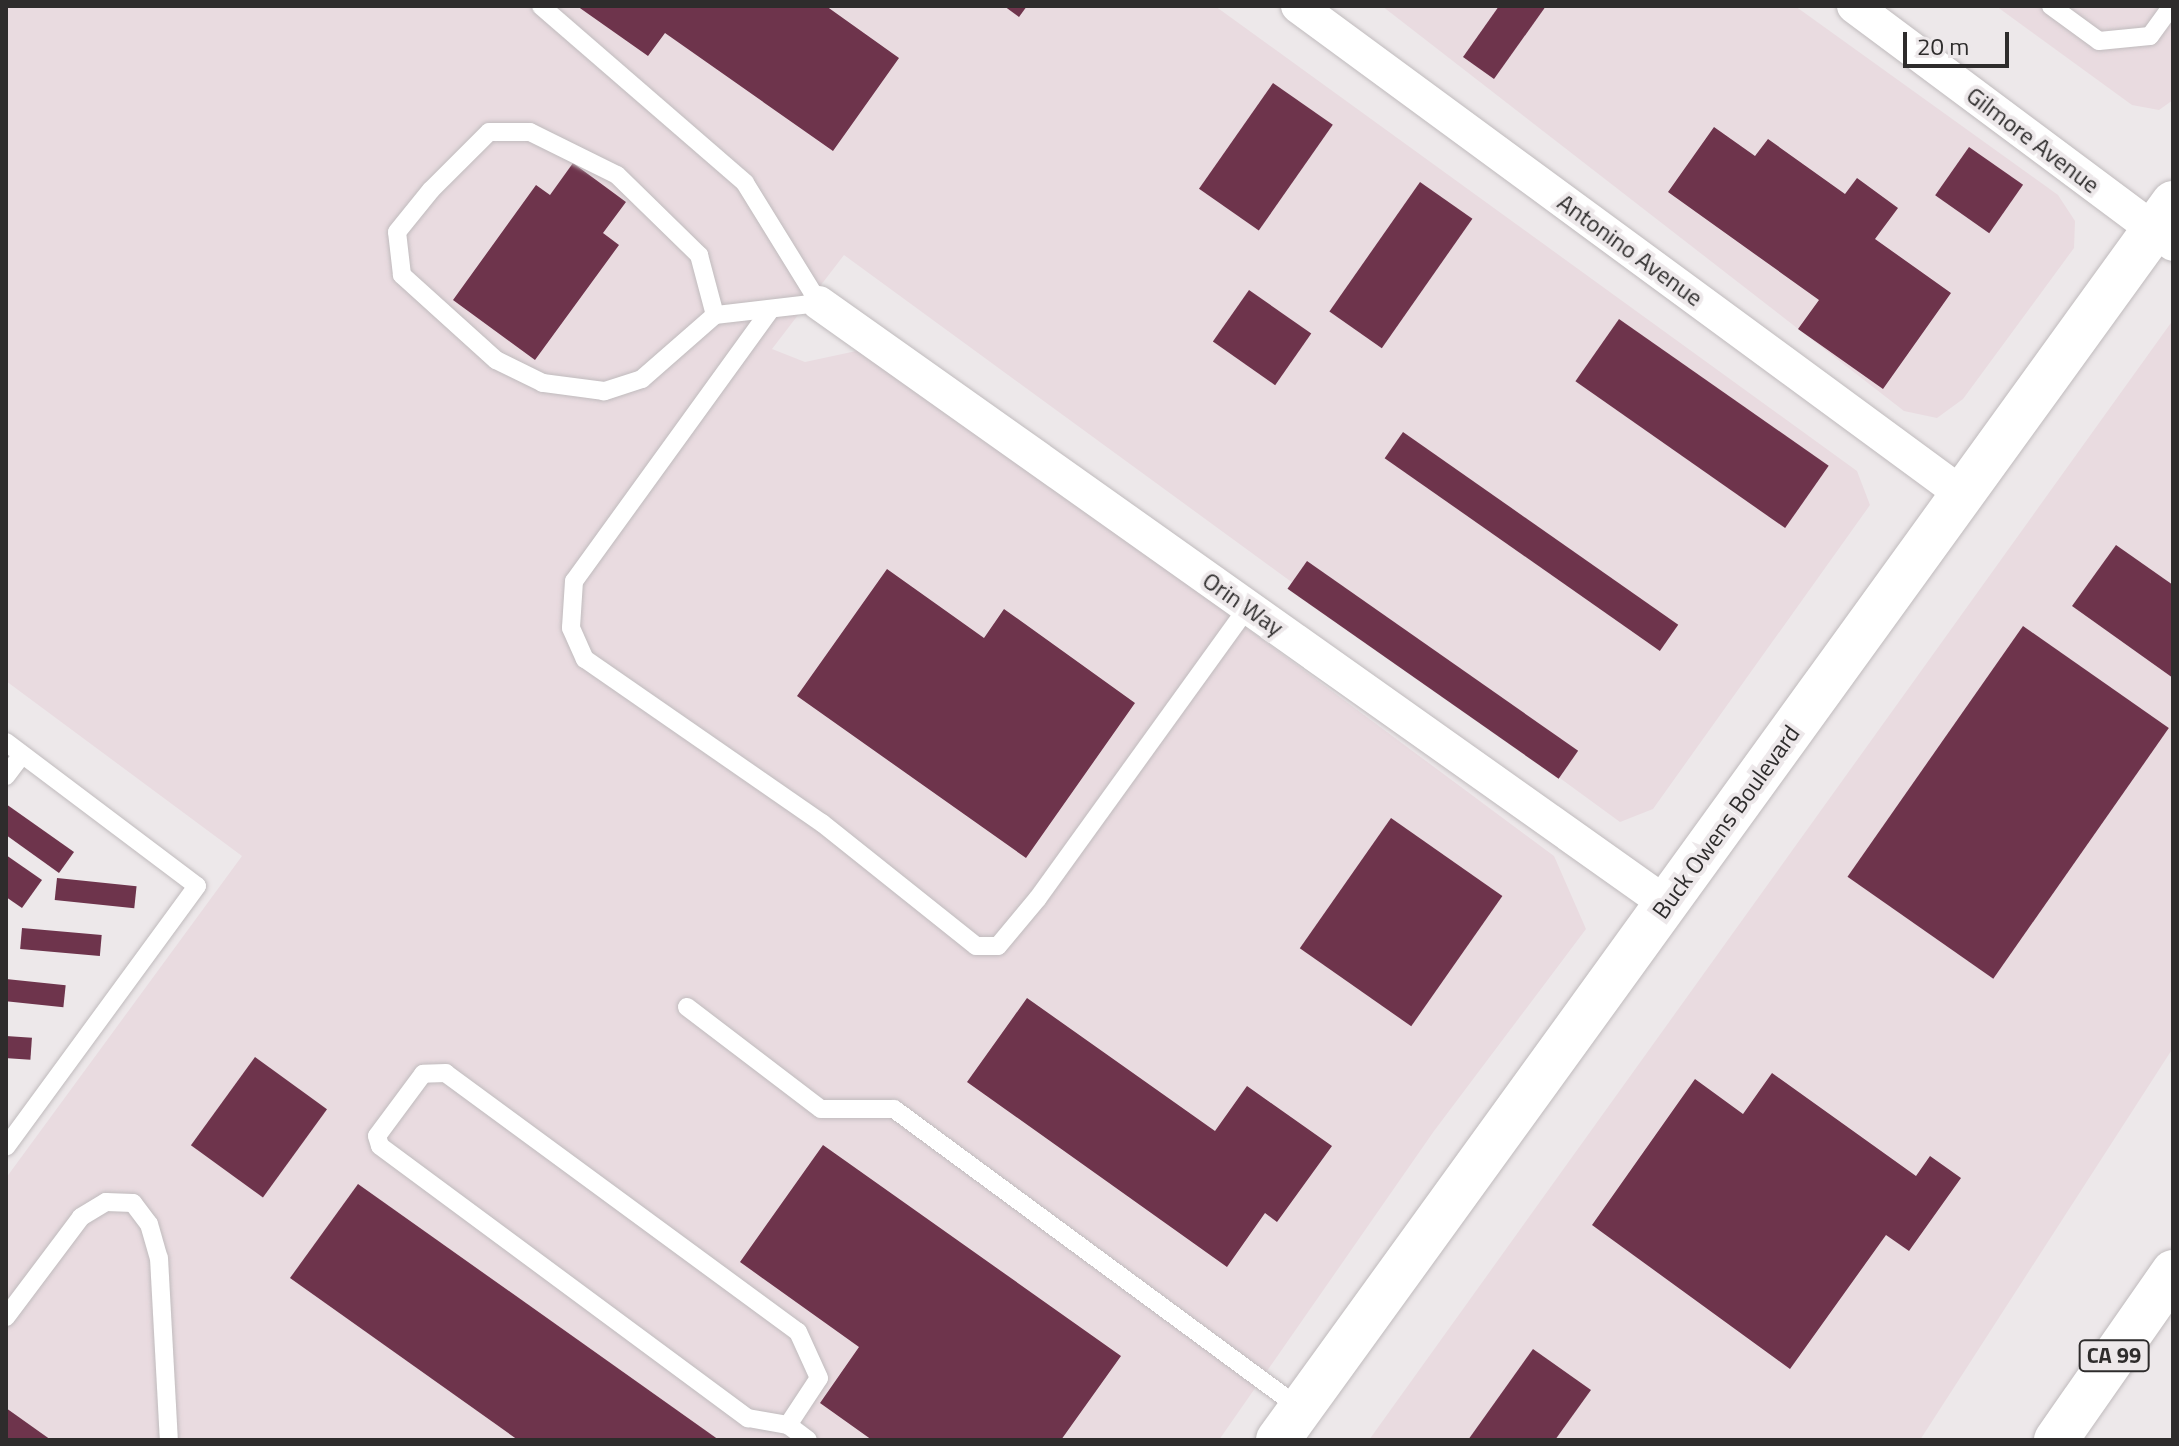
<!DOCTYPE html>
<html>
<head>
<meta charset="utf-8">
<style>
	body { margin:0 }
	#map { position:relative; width:2179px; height:1446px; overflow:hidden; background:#ede8ea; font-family:"Titillium Web",sans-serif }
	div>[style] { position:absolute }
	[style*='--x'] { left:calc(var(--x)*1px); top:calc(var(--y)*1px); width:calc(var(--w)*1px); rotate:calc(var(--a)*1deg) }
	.built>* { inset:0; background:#e9dbe0 }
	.building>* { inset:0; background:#6e344c; transform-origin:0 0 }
	.roads { filter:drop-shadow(0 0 2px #c0bbbd) drop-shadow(0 0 2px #c0bbbd) }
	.service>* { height:18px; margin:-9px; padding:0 9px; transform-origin:9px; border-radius:9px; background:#fff }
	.minor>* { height:34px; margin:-17px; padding:0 17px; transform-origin:17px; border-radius:17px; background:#fff }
	.secondary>* { height:44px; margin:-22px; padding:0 22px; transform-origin:22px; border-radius:22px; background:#fff }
	.motorway>* { height:44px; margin:-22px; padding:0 22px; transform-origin:22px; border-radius:22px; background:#fff }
	span { translate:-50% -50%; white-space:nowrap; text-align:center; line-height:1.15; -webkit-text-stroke:8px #ede8ea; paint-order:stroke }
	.shield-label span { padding:2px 6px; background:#ede8ea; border:2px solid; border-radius:6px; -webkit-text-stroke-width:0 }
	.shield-label { font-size:22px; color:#2e2c2c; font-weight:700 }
	.street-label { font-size:24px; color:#2e2c2c }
	.frame { position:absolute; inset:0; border:8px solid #2e2c2c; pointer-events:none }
	.scale { position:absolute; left:1903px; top:32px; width:106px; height:36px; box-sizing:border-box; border:4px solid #2e2c2c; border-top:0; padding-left:10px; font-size:24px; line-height:28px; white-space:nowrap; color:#2e2c2c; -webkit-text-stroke:6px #ede8ea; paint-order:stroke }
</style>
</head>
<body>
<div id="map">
	<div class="built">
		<div style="clip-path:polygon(6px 6px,1215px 6px,1857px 471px,1870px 505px,1653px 809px,1620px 822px,844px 255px,772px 349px,805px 362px,861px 350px,879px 355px,1554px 856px,1586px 929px,1434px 1131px,1219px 1440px,6px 1440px,6px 1178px,242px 856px,6px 681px)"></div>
		<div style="clip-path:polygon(1382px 6px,1795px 6px,2058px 195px,2075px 221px,2074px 248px,1963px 399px,1937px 418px,1904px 411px)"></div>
		<div style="clip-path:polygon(1996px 6px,2173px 6px,2173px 100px,2159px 110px,2132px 105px)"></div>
		<div style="clip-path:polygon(2173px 320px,2173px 1048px,1920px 1440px,1369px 1440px)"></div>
	</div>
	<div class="building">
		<div style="clip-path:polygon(577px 6px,826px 6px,899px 58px,833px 151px,665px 33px,648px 56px)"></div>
		<div style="clip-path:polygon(1004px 6px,1027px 6px,1019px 17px)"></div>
		<div style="clip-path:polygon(1499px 6px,1546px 6px,1494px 79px,1463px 57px)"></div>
		<div style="left:1273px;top:83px;width:73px;height:129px;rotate:35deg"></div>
		<div style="clip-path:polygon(1714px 127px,1755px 156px,1768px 139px,1845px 194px,1857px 178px,1898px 208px,1875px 239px,1951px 293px,1883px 389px,1798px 329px,1819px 300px,1668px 192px)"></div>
		<div style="left:1969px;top:147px;width:66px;height:59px;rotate:35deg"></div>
		<div style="clip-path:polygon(573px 163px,626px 202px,603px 233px,619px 245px,535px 360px,453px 300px,536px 185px,550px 195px)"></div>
		<div style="left:1420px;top:182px;width:64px;height:158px;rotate:35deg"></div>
		<div style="left:1249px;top:290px;width:76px;height:63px;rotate:35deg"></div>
		<div style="left:1619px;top:319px;width:256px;height:76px;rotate:35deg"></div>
		<div style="left:1403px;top:432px;width:336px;height:32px;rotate:35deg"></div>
		<div style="clip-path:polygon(2116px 545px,2173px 585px,2173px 678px,2072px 606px)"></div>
		<div style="left:1307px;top:561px;width:331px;height:34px;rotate:35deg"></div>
		<div style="clip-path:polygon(887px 569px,984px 638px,1004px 609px,1135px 703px,1026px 858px,797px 696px)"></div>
		<div style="left:2023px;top:626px;width:178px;height:306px;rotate:35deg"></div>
		<div style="clip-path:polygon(6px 804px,74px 852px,59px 873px,6px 835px)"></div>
		<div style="left:1391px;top:818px;width:136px;height:159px;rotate:35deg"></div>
		<div style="clip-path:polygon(6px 855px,42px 880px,22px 908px,6px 897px)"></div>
		<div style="left:57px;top:878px;width:80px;height:22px;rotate:6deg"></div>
		<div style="left:22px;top:928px;width:80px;height:21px;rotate:5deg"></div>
		<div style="left:6px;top:979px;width:60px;height:22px;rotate:6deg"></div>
		<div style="clip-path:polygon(1027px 998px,1215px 1131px,1247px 1086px,1332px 1146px,1277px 1222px,1265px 1213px,1227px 1267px,967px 1082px)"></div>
		<div style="left:6px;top:1036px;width:26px;height:22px;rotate:4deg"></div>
		<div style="left:255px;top:1057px;width:89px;height:109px;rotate:36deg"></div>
		<div style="clip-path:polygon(1772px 1073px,1916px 1176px,1930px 1156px,1961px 1178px,1909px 1251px,1886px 1235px,1790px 1369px,1592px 1225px,1695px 1079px,1743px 1114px)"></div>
		<div style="clip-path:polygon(823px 1145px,1121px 1356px,1061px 1440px,872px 1440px,820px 1403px,859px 1347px,740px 1262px)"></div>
		<div style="clip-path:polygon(358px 1184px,719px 1440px,518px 1440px,290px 1278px)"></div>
		<div style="clip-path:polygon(1533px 1349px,1591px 1390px,1555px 1440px,1468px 1440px)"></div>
		<div style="clip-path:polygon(6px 1408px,51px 1440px,6px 1440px)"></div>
	</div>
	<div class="roads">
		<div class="service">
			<div style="--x:541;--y:6;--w:270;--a:40.9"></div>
			<div style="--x:745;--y:183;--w:141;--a:58.3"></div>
			<div style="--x:819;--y:303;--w:105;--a:173.4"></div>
			<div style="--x:715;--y:315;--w:97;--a:138.8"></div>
			<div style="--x:642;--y:379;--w:40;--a:162"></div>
			<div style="--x:604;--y:391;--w:62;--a:-172.5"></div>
			<div style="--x:543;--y:383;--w:52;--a:-153.9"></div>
			<div style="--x:496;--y:360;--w:127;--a:-137.9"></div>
			<div style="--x:402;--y:275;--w:43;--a:-96.6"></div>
			<div style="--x:397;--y:232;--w:54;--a:-51"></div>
			<div style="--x:431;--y:190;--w:82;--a:-45"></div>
			<div style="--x:489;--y:132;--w:41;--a:0"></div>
			<div style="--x:530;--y:132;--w:97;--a:26.3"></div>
			<div style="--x:617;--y:175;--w:115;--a:44.3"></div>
			<div style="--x:699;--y:255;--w:62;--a:75.1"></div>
			<div style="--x:2051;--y:6;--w:59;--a:36.1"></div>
			<div style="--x:2099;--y:41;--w:51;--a:-5.6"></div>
			<div style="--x:2150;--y:36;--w:37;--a:-54"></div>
			<div style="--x:771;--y:309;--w:336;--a:125.9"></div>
			<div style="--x:574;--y:581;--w:47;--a:93.7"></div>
			<div style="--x:571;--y:628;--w:34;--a:66"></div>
			<div style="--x:585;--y:659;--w:288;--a:34.7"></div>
			<div style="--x:822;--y:823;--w:197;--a:38.6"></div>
			<div style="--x:976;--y:946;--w:22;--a:0"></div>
			<div style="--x:998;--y:946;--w:62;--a:-50.2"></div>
			<div style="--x:1038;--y:898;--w:359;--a:-54.2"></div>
			<div style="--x:6;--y:742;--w:239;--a:37"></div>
			<div style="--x:197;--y:886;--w:323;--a:126.2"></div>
			<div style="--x:6;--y:776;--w:26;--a:-53"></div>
			<div style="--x:687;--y:1007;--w:168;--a:37.3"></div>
			<div style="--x:821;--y:1109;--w:73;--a:0"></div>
			<div style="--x:894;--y:1109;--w:506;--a:36.39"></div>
			<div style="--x:6;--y:1317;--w:125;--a:-53.1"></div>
			<div style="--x:81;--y:1217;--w:29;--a:-31"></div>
			<div style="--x:106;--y:1202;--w:27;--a:2"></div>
			<div style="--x:133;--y:1203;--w:26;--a:53"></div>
			<div style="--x:149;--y:1224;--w:35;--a:74"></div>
			<div style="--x:159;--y:1258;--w:182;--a:86.9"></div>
			<div style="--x:788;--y:1425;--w:56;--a:-56.6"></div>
			<div style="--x:819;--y:1378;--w:51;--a:-114.5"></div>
			<div style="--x:798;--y:1332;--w:437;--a:-143.7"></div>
			<div style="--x:446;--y:1073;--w:23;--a:178"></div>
			<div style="--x:423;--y:1074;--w:77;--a:126.6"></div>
			<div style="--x:377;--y:1136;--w:10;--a:73"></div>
			<div style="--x:380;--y:1146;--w:458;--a:36.5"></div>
			<div style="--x:748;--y:1418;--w:41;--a:9.9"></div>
			<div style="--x:788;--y:1425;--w:25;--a:37"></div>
		</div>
		<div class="minor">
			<div style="--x:1298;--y:6;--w:824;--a:36.31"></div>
			<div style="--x:1854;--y:6;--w:398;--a:36.7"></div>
			<div style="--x:819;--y:303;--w:1039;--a:35.33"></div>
		</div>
		<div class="secondary">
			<div style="--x:1278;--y:1440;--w:1527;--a:-54.11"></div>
		</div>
		<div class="motorway">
			<div style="--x:2056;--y:1440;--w:205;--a:-55.1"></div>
		</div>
	</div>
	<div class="shield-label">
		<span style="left:2114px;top:1356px">CA 99</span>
	</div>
	<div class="street-label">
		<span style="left:2033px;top:140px;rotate:37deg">Gilmore Avenue</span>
		<span style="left:1630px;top:250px;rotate:36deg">Antonino Avenue</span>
		<span style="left:1243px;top:604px;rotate:35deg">Orin Way</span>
		<span style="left:1726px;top:822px;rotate:-54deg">Buck Owens Boulevard</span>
	</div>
	<div class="frame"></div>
	<div class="scale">20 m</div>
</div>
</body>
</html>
